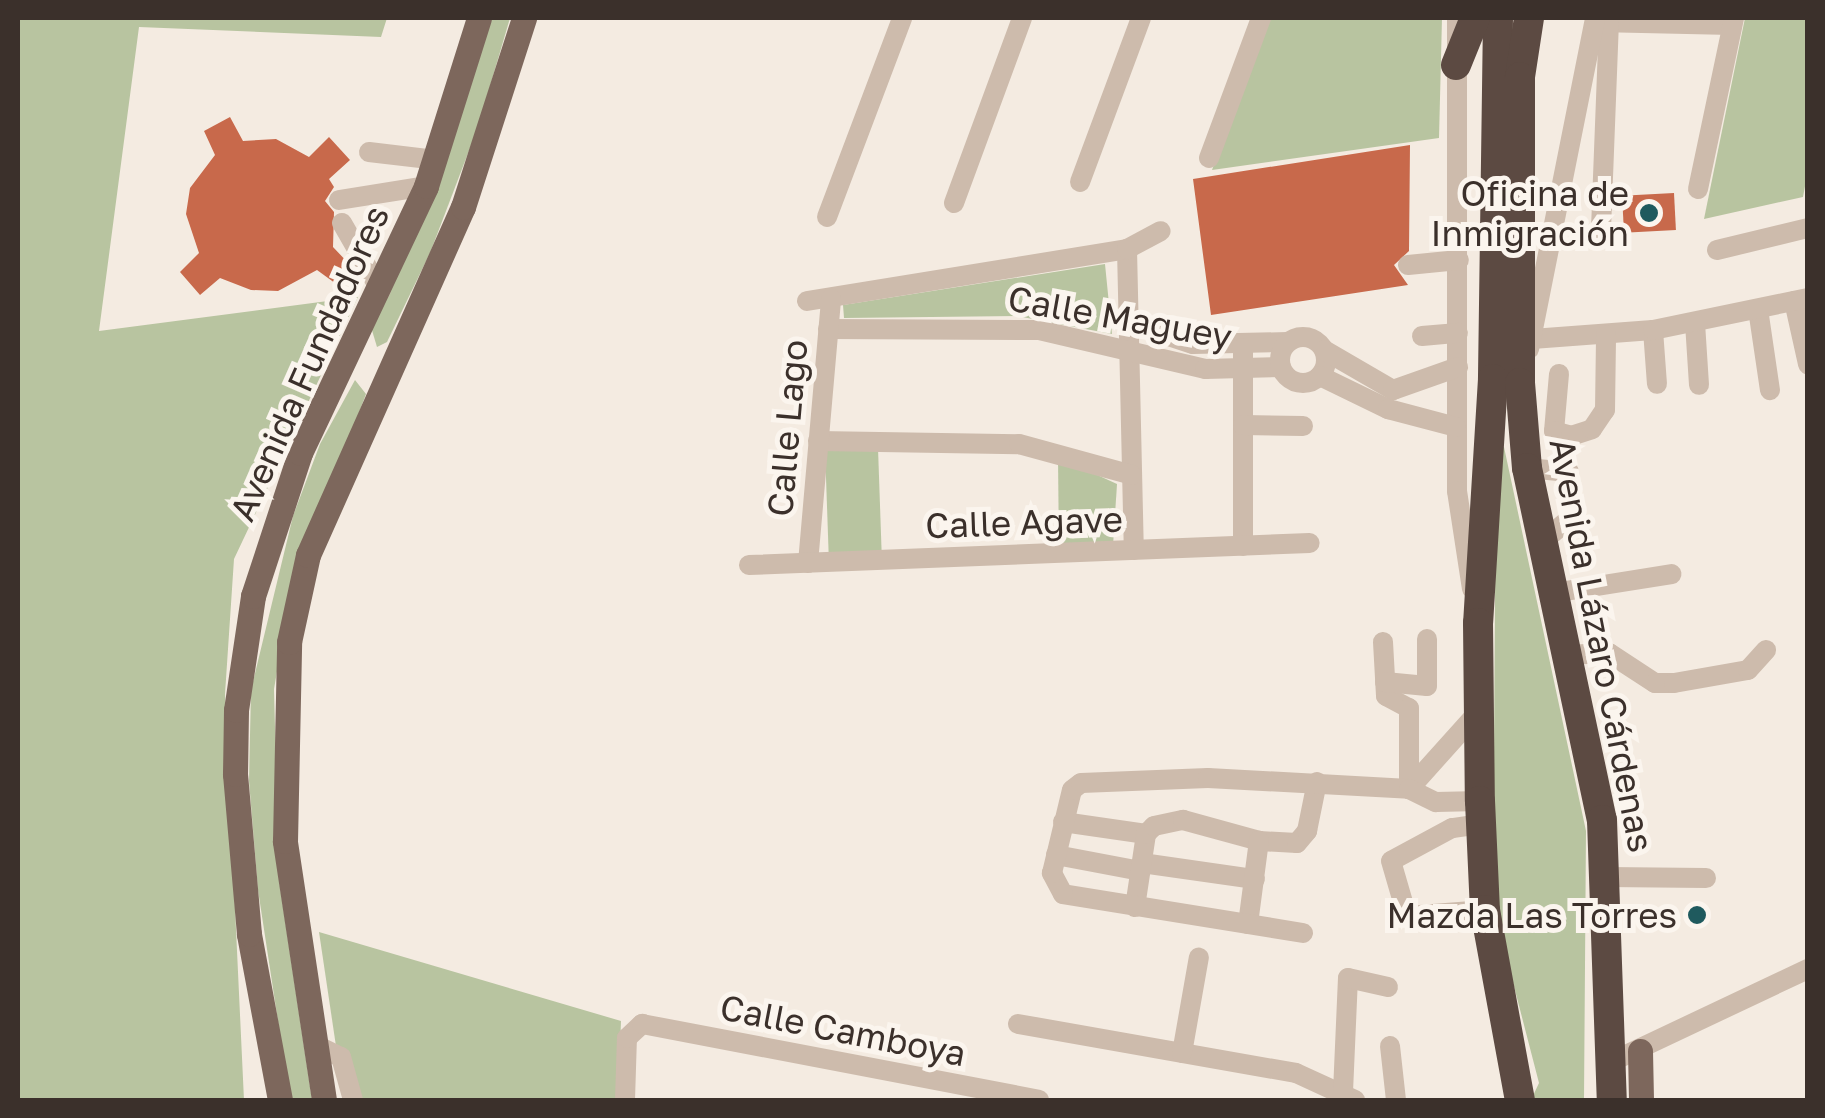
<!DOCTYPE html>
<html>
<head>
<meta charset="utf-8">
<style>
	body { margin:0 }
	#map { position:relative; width:1825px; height:1118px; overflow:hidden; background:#f4ebe1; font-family:"Golos Text",sans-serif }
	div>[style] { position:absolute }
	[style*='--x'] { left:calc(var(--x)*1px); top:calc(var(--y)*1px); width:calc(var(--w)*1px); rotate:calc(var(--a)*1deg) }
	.green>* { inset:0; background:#b8c4a0; transform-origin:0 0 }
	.building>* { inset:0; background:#c8694b; transform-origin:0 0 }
	.minor>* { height:20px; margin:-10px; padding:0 10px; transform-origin:10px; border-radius:10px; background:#cdbbac }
	.minor>.ring { margin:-10px; padding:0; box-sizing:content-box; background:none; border:20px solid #cdbbac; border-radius:50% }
	.major>* { height:25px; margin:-12.5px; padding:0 12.5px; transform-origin:12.5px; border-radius:12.5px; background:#7d675c }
	.highway>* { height:30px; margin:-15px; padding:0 15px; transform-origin:15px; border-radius:15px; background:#5c4a42 }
	.dots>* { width:28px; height:28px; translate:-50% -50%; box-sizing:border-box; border:5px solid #fbf5ee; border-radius:50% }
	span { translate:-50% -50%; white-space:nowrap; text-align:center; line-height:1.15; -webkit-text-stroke:10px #fbf5ee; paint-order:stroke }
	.poi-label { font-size:35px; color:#3b302b }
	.right { translate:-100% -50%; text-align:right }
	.street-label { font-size:35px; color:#3b302b }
	.frame { position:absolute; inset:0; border:20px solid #3b302b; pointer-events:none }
</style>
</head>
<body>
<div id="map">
	<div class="green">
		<div style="clip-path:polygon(18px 18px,387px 18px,381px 37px,139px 27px,99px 331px,358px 297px,234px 559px,225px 694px,244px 1100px,18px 1100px)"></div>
		<div style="clip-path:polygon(487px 18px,510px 18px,478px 127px,430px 253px,387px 342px,377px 347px,371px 327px)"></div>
		<div style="clip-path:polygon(1270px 18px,1442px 18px,1439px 138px,1212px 170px)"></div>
		<div style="clip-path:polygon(1745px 18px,1807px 18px,1807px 176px,1803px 197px,1704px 219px)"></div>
		<div style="clip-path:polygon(1105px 264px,1112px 334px,1017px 316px,844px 318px,843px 305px)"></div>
		<div style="clip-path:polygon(355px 380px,366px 394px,290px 595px,274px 689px,279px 880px,312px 1100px,290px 1100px,258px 890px,249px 781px,251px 690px,293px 516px,320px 444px)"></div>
		<div style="clip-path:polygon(1496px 447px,1504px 447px,1586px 831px,1584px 1100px,1531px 1100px,1539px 1083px,1493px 905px)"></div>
		<div style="left:878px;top:448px;width:105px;height:53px;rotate:88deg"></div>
		<div style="clip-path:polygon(1058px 457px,1117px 484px,1113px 546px,1059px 552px)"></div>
		<div style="clip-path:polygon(319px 932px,621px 1021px,618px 1100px,344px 1100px)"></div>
	</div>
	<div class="building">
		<div style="clip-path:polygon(230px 117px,243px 141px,276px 139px,309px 157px,329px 137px,350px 160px,329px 179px,334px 187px,325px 201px,334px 212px,333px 247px,352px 267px,339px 286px,317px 270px,278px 291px,251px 290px,220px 278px,200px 295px,180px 272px,199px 253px,186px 214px,190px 188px,215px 155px,204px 131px)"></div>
		<div style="clip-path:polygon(1410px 145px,1409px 251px,1394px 265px,1408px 285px,1211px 315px,1193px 179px)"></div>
		<div style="left:1674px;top:193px;width:37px;height:52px;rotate:87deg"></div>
	</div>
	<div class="minor">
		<div style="--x:1457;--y:18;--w:473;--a:90"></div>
		<div style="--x:1457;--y:491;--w:99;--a:81.3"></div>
		<div style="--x:1597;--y:22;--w:135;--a:1.3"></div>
		<div style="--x:369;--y:152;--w:67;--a:6.8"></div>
		<div style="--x:1209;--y:158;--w:149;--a:-69.6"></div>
		<div style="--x:1080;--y:182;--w:175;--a:-69.6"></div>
		<div style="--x:1698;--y:189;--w:175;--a:-78.1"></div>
		<div style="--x:339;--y:200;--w:88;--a:-9.1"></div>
		<div style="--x:954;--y:203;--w:197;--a:-69.8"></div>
		<div style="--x:827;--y:217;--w:213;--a:-69.3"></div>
		<div style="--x:342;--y:223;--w:78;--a:60.2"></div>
		<div style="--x:1601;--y:229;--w:204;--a:-87.8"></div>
		<div style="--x:1127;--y:249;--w:301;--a:88.7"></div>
		<div style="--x:1717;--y:250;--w:94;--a:-13.6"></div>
		<div style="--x:1408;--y:265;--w:51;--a:-5.6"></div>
		<div style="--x:807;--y:301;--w:324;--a:-9.2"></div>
		<div style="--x:1127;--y:249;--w:38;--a:-28"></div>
		<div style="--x:1794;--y:301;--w:65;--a:77.5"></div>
		<div style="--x:1758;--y:309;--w:82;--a:81.6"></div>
		<div style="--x:1129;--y:323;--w:67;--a:18.2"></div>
		<div style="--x:1193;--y:344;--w:95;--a:-1.2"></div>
		<div style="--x:1695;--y:323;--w:62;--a:86.3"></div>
		<div style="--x:828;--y:329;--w:211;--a:0.3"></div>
		<div style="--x:1039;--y:330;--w:171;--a:13.2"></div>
		<div style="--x:1205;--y:369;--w:76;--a:-1.5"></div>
		<div style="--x:1653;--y:330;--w:54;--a:85.8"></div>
		<div style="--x:1422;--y:336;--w:36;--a:-5"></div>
		<div class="ring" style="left:1280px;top:337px;width:26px;height:26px"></div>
		<div style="--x:1532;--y:339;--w:121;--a:-4.3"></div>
		<div style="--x:1653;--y:330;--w:158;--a:-11.7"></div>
		<div style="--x:1243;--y:348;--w:198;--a:90"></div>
		<div style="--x:1529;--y:349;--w:338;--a:-78.7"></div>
		<div style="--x:1324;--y:350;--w:80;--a:30.1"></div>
		<div style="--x:1393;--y:390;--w:69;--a:-19.5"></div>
		<div style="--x:1559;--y:374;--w:57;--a:95"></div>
		<div style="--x:1554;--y:431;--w:18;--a:16"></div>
		<div style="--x:1571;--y:436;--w:22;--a:-18"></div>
		<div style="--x:1592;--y:429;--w:23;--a:-56"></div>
		<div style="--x:1605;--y:410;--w:75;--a:-89.2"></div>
		<div style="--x:1320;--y:376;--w:76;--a:25.9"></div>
		<div style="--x:1388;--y:409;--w:70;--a:14.8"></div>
		<div style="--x:1243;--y:425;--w:60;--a:1"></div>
		<div style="--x:818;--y:441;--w:201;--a:0.9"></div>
		<div style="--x:1019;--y:444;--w:117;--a:15.3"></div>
		<div style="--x:1527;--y:468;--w:42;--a:5.4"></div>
		<div style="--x:1569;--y:472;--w:43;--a:83.4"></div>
		<div style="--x:1574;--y:515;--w:42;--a:139.8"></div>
		<div style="--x:808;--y:563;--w:265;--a:-85"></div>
		<div style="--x:749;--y:565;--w:561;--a:-2.25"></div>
		<div style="--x:1553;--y:593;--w:120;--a:-9.1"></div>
		<div style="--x:1383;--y:642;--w:54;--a:86.8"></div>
		<div style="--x:1386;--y:696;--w:26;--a:28"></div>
		<div style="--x:1409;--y:708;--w:81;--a:90"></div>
		<div style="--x:1565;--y:655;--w:44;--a:-2.6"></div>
		<div style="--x:1609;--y:653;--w:55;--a:33.1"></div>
		<div style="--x:1655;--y:683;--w:19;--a:0"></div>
		<div style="--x:1674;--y:683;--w:75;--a:-10"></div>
		<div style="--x:1748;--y:670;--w:27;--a:-48"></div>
		<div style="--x:1385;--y:682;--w:42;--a:5.4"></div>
		<div style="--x:1427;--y:686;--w:47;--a:-90"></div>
		<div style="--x:1409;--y:789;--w:105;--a:-48.1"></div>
		<div style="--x:1063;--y:822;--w:84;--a:8.2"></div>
		<div style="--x:1481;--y:824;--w:29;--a:172"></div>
		<div style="--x:1452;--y:828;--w:69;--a:151.6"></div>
		<div style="--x:1391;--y:861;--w:57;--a:73.8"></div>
		<div style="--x:1407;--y:916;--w:78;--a:-4.4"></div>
		<div style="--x:1056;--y:855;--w:86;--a:10.7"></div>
		<div style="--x:1142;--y:863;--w:114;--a:8.1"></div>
		<div style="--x:1607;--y:877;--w:99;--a:0.6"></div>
		<div style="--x:1135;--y:907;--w:74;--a:-81.4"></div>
		<div style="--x:1146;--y:834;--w:11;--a:-45"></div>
		<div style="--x:1154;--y:826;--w:30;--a:-12"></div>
		<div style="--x:1183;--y:820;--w:79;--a:15.4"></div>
		<div style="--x:1259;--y:841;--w:38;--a:3"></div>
		<div style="--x:1297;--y:843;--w:16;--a:-50"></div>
		<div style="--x:1307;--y:831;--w:50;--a:-78.5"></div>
		<div style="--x:1248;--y:924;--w:84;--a:-82.5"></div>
		<div style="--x:1303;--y:933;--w:243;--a:-170.8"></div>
		<div style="--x:1063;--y:894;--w:24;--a:-118"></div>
		<div style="--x:1052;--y:873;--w:85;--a:-76.5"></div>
		<div style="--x:1072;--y:790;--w:11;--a:-38"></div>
		<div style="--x:1081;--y:783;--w:127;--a:-2.3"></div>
		<div style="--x:1208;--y:778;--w:201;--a:3.1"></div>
		<div style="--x:1409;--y:789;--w:30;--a:26"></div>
		<div style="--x:1436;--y:802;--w:44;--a:-1.3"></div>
		<div style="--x:1018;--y:1024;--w:282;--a:10"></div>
		<div style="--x:1296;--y:1073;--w:65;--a:24.6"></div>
		<div style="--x:314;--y:1044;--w:30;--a:26"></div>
		<div style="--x:341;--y:1057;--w:45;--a:74.4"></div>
		<div style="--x:1390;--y:1046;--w:54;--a:83.7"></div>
		<div style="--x:1182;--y:1053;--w:97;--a:-80"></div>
		<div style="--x:1611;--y:1062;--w:218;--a:-25.3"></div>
		<div style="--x:1343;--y:1092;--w:114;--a:-87.5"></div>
		<div style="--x:1348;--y:978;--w:41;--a:12.7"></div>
		<div style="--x:625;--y:1100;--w:62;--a:-88.2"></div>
		<div style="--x:627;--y:1038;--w:21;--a:-43"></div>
		<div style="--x:642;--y:1024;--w:404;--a:10.8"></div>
	</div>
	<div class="major">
		<div style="--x:1640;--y:1051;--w:49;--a:88.8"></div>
		<div style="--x:280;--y:1100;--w:169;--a:-100.6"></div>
		<div style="--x:249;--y:934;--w:161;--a:-95"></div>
		<div style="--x:235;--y:774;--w:64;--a:-89.1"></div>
		<div style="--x:236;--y:710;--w:115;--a:-81.5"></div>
		<div style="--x:253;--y:596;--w:151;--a:-71.8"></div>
		<div style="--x:300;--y:453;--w:295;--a:-64.7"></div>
		<div style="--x:426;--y:186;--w:176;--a:-72.5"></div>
		<div style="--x:324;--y:1100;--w:262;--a:-98.6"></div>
		<div style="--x:285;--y:841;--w:199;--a:-88.8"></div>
		<div style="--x:289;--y:642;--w:89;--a:-77.7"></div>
		<div style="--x:308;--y:555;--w:381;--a:-66"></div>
		<div style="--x:463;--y:207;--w:199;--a:-72.1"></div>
	</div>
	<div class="highway">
		<div style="--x:1498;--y:18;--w:361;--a:90.8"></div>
		<div style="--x:1493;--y:379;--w:244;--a:93.5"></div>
		<div style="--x:1478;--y:623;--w:178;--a:89.4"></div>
		<div style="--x:1480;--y:801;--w:109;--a:87.4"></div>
		<div style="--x:1485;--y:910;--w:193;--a:79.6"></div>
		<div style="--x:1529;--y:18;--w:60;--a:98.7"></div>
		<div style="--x:1520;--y:77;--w:306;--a:90"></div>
		<div style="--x:1520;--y:383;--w:85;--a:85.3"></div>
		<div style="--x:1527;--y:468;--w:360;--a:78"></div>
		<div style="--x:1602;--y:820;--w:280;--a:88"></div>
		<div style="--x:1456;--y:65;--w:51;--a:-68"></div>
	</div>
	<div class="dots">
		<div style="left:1649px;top:213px;background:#1f5a5e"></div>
		<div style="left:1697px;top:915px;background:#1f5a5e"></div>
	</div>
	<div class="poi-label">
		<span class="right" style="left:1629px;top:213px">Oficina de<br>Inmigración</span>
		<span class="right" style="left:1677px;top:915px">Mazda Las Torres</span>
	</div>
	<div class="street-label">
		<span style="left:1120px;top:317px;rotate:10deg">Calle Maguey</span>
		<span style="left:309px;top:363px;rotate:-66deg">Avenida Fundadores</span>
		<span style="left:787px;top:428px;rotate:-85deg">Calle Lago</span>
		<span style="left:1024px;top:522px;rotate:-2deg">Calle Agave</span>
		<span style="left:1602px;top:645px;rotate:79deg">Avenida Lázaro Cárdenas</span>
		<span style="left:843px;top:1030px;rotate:11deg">Calle Camboya</span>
	</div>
	<div class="frame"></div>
</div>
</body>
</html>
